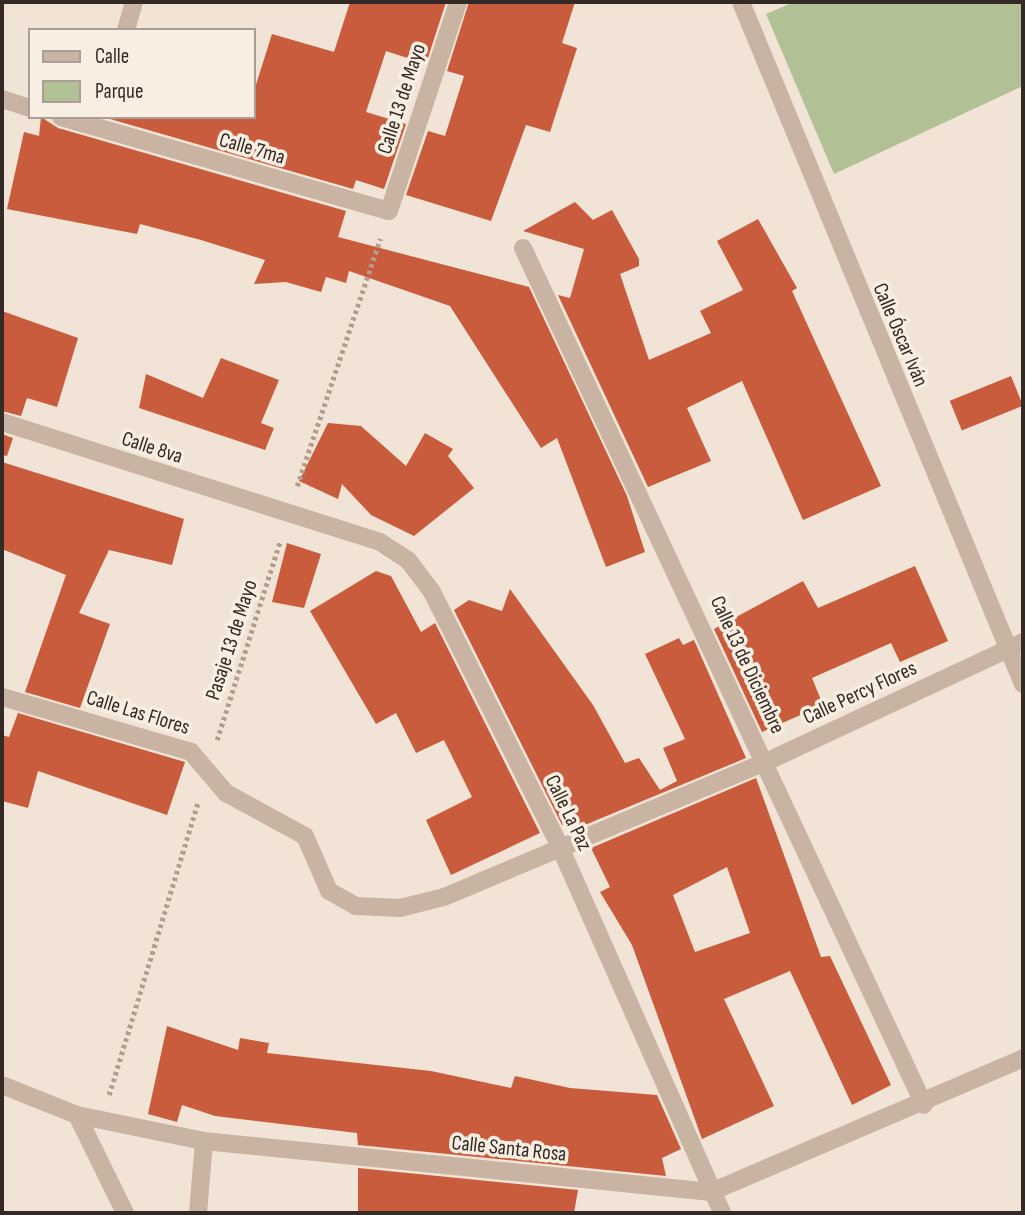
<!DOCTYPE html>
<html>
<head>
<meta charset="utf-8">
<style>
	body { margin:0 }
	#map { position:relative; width:1025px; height:1215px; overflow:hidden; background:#f1e4d6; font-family:"Sofia Sans Condensed",sans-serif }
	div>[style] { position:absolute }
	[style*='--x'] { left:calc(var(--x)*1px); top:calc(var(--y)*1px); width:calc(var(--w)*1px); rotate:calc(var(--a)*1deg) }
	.green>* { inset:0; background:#b2c096 }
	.building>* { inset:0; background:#c85c3d; transform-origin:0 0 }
	.path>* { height:4.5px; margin-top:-2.25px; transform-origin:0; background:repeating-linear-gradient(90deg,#b49d8d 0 3.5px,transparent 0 7px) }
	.minor>* { height:18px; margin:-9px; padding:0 9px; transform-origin:9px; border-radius:9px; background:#c9b3a2 }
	span { translate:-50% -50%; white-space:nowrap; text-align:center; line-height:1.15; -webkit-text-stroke:7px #f9eee2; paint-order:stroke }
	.street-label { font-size:21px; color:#332925 }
	.frame { position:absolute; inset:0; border:4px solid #332925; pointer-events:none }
	.legend { position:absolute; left:28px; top:28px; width:228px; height:91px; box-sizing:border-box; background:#f9eee2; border:2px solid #aa9f96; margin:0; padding:9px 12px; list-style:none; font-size:21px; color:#332925 }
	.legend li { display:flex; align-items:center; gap:14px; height:35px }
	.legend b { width:35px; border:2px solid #aa9f96 }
</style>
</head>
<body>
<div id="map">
	<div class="green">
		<div style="clip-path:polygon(794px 2px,1023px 2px,1023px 86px,834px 174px,766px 14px)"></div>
	</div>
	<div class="building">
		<div style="clip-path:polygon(350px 2px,446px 2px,426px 64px,386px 51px,366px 112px,406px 124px,384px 189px,356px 180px,353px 189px,103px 117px,254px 117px,254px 91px,272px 34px,334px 52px)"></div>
		<div style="clip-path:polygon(469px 2px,575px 2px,562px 43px,577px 48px,550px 132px,526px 125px,491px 221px,406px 195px,428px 131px,445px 136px,464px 76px,447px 71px)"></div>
		<div style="clip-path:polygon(41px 117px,58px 128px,346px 211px,338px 237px,529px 287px,627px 496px,645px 552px,606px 567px,557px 438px,541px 448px,450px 306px,349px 271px,346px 283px,326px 277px,321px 292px,286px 282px,254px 284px,265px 260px,201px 240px,140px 224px,137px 234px,7px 209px,24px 132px,39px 136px)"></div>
		<div style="clip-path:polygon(575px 202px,593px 220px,612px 210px,639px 259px,639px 266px,620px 274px,649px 360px,711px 333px,700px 311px,743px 290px,717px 241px,758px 219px,797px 288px,792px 291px,881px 486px,803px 520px,742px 381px,687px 408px,711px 461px,648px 487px,558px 295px,570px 298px,584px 249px,523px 231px)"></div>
		<div style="clip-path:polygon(2px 311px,78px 338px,57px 407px,27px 398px,21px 416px,2px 411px)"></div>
		<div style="clip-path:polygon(221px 358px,279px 380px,261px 423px,274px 428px,265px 450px,139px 408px,146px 374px,203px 398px)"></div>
		<div style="left:1011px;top:376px;width:32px;height:66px;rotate:68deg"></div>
		<div style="clip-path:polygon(328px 423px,361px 426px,406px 466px,425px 433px,453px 449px,448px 456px,474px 488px,414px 536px,371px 515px,342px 484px,338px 499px,299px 481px)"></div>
		<div style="clip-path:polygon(2px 434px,13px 438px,7px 456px,2px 455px)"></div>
		<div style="clip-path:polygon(2px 462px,184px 519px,172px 565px,109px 550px,79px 613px,110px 624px,80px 708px,25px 692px,66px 575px,2px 549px)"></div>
		<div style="clip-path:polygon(287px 543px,321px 554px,304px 608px,272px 602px)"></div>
		<div style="clip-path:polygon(915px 566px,948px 641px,900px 662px,891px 643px,812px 678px,823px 705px,762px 732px,714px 629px,803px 581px,818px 608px)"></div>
		<div style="clip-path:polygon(376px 571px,391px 576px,421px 632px,435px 623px,540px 833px,451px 875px,426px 820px,472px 797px,444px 740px,416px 753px,396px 713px,376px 724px,310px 611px)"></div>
		<div style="clip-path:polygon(510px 589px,593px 705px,625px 763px,639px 758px,660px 790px,677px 781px,663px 748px,685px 739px,645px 654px,679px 638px,683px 645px,694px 640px,746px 758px,580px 827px,576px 819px,562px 825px,454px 610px,469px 600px,502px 611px)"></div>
		<div style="clip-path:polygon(18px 713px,185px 762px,167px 815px,38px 771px,28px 808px,2px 801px,2px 735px,9px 737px)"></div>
		<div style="clip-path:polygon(evenodd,756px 778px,821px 957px,830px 956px,891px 1085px,852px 1105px,790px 971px,724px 999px,774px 1106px,702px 1139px,632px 945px,600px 892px,610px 887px,591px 848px,756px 778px,727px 867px,750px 933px,695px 952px,673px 895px,727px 867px)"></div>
		<div style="clip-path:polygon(167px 1026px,238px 1050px,240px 1038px,269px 1043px,267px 1053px,431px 1071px,511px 1088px,515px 1076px,570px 1088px,657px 1095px,681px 1149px,662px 1158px,666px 1176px,358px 1145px,357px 1133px,215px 1116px,182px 1105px,177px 1122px,148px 1114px)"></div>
		<div style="clip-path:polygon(358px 1168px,578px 1190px,574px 1213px,358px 1213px)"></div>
	</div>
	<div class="path">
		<div style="--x:297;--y:486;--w:261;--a:-71.4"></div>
		<div style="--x:217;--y:740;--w:209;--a:-72.4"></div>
		<div style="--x:109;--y:1095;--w:306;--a:-73.1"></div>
	</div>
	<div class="minor">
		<div style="--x:741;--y:2;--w:738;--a:67.54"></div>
		<div style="--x:126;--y:30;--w:29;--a:-74"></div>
		<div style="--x:2;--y:99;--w:29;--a:18"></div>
		<div style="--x:61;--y:117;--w:341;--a:16"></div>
		<div style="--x:389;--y:211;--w:220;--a:-71.7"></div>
		<div style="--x:523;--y:248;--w:946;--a:64.92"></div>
		<div style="--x:2;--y:422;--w:397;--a:17.6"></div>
		<div style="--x:380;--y:542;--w:33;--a:33"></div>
		<div style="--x:408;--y:560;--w:40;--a:53"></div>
		<div style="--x:432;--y:592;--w:285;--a:63.3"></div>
		<div style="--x:560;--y:847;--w:400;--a:66.1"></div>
		<div style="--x:2;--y:697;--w:197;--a:16.2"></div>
		<div style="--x:191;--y:752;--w:54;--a:49.5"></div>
		<div style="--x:226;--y:793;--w:90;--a:28.6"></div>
		<div style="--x:305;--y:836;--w:60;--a:66.4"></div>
		<div style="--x:329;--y:891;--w:31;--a:29"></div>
		<div style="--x:356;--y:906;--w:44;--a:2.6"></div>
		<div style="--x:400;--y:908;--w:45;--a:-14"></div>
		<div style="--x:444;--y:897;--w:351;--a:-22.8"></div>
		<div style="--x:768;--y:761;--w:281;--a:-25"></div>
		<div style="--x:2;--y:1085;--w:81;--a:21.8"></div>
		<div style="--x:77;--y:1115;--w:130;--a:11.6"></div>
		<div style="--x:204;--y:1141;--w:510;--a:5.74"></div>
		<div style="--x:711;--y:1192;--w:340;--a:-23.2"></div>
		<div style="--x:77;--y:1115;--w:109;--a:63.9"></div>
		<div style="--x:198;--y:1213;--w:72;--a:-85.2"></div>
	</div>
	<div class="street-label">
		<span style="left:402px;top:99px;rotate:-72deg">Calle 13 de Mayo</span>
		<span style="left:252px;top:149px;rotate:16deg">Calle 7ma</span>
		<span style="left:900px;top:335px;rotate:67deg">Calle Óscar Iván</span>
		<span style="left:152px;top:448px;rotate:18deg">Calle 8va</span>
		<span style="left:232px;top:640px;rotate:-72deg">Pasaje 13 de Mayo</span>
		<span style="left:747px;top:665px;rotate:65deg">Calle 13 de Diciembre</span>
		<span style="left:860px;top:693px;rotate:-25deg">Calle Percy Flores</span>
		<span style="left:138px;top:713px;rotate:17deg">Calle Las Flores</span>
		<span style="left:568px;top:813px;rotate:64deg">Calle La Paz</span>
		<span style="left:509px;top:1149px;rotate:6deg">Calle Santa Rosa</span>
	</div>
	<div class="frame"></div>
	<ul class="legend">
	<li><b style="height:9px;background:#c9b3a2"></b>Calle</li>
	<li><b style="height:19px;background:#b2c096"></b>Parque</li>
	</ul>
</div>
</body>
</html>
